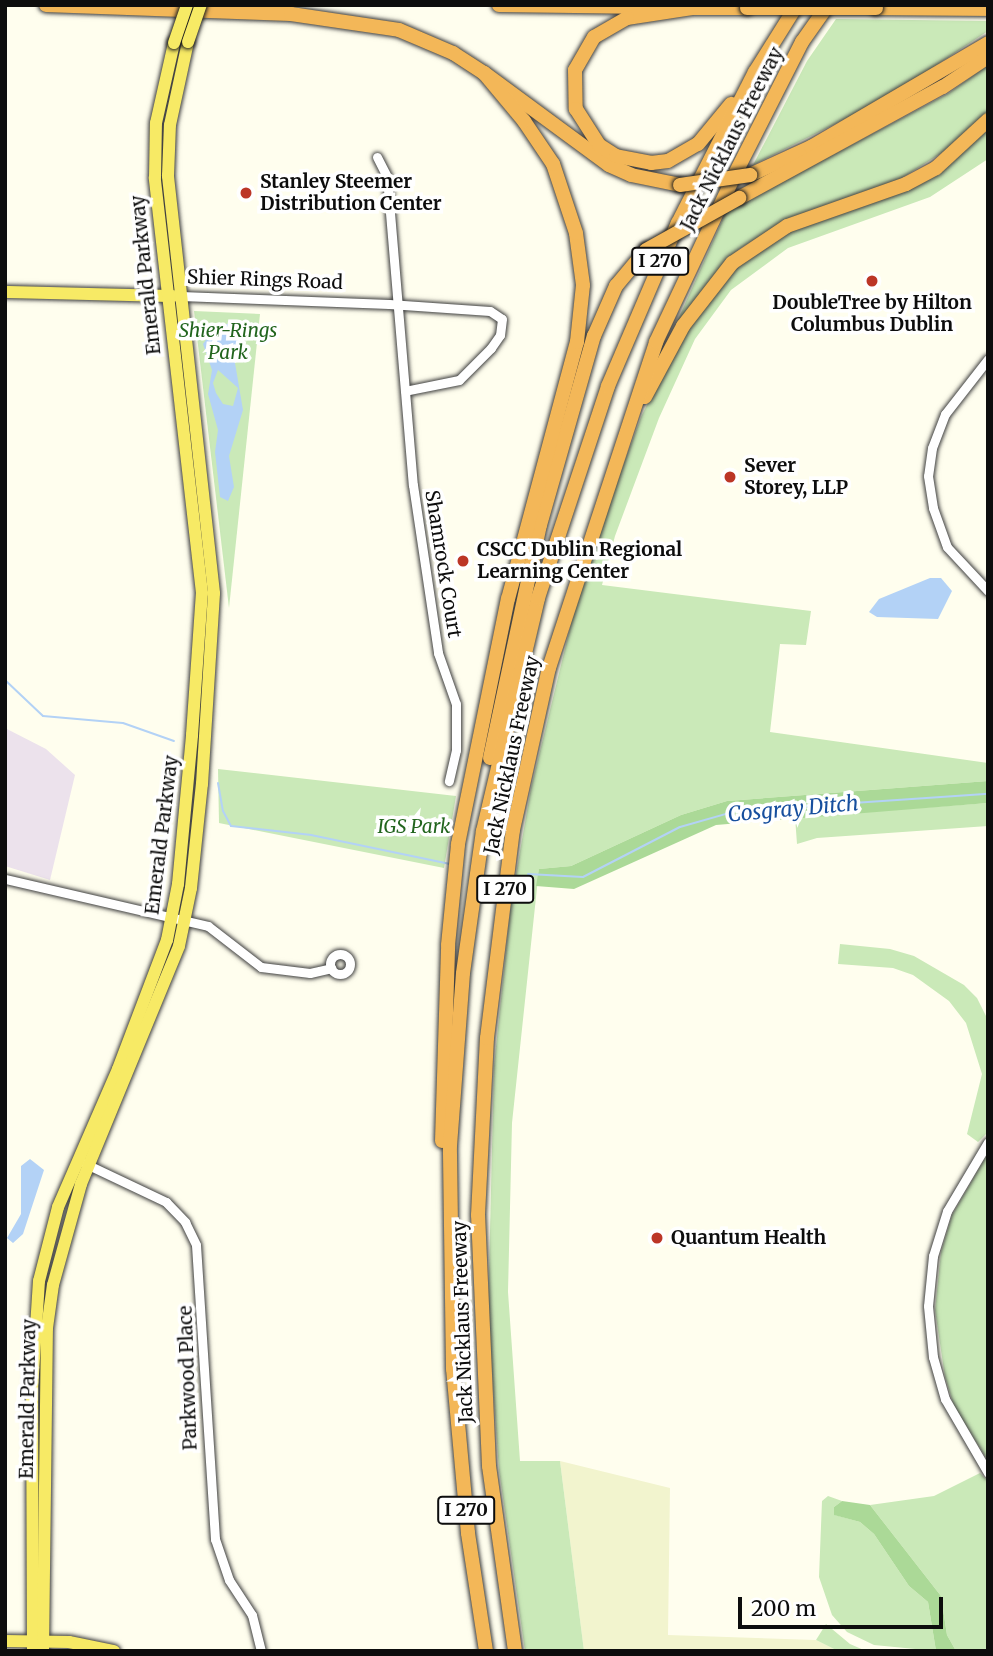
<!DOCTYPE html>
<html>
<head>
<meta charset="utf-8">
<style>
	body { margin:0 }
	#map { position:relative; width:993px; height:1656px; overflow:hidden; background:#fffeee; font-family:Merriweather,serif }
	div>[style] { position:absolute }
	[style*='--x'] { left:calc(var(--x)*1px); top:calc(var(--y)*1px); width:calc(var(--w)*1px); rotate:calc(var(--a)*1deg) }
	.industrial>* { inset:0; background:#ece2ec }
	.farmland>* { inset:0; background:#f2f4ce }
	.green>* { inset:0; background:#cae9b8 }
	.forest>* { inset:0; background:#abd997 }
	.water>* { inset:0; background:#b3d2f6 }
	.stream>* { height:2px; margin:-1px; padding:0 1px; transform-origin:1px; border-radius:1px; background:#b3d2f6 }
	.roads { filter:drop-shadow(0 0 2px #404040) drop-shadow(0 0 2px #404040) }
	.minor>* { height:9px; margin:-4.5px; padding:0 4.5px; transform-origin:4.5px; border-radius:4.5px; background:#fff }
	.minor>.ring { margin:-4.5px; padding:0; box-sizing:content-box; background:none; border:9px solid #fff; border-radius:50% }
	.major>* { height:12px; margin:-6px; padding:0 6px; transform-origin:6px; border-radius:6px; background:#f7ea65 }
	.highway>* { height:14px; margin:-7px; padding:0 7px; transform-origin:7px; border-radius:7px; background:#f3b758 }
	.bridges { filter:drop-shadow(0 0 2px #1e1e1e) drop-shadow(0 0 2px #1e1e1e) }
	.major-bridge>* { height:12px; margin:-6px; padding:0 6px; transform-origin:6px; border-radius:6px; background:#f7ea65 }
	.highway-bridge>* { height:14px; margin:-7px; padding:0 7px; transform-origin:7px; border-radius:7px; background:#f3b758 }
	.dots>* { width:19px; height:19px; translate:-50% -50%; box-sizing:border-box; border:4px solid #fff; border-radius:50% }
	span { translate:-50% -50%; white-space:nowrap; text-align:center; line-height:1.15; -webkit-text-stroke:7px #fff; paint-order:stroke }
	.shield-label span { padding:2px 5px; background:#fff; border:2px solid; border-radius:5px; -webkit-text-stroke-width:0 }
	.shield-label { font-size:18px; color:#0d0d0d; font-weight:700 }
	.street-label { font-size:19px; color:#0d0d0d }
	.poi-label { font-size:19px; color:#0d0d0d; font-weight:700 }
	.left { translate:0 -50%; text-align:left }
	.park-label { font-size:19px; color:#22651e; font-style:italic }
	.water-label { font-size:21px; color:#174f9e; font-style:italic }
	.frame { position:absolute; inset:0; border:7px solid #0d0d0d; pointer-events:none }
	.scale { position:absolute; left:738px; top:1597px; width:205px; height:32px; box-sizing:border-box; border:4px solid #0d0d0d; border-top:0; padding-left:9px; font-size:21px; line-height:24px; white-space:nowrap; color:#0d0d0d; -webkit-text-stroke:5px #fff; paint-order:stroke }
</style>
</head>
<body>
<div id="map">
	<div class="industrial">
		<div style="clip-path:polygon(5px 728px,46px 749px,75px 775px,50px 880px,5px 866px)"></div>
	</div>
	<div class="farmland">
		<div style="clip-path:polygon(560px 1461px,670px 1488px,668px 1635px,816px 1640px,838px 1651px,584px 1651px)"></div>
	</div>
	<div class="green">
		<div style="clip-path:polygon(836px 19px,988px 21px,988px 31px,885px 99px,753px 165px,807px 61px)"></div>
		<div style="clip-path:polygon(988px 65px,988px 111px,967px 137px,897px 181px,775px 227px,739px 249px,676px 324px,726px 212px,949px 93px)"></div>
		<div style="clip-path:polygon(988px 127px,988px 159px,930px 197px,788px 248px,731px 290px,695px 339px,659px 418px,615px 536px,602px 585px,811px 611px,806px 645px,780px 644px,770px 732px,988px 763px,988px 781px,727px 801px,681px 815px,571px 866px,539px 869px,512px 1123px,508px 1292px,520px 1461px,560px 1461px,584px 1651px,525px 1651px,499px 1470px,488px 1314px,494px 1066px,511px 903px,531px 788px,583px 575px,641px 417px,681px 336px,719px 283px,773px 238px,897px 193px)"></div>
		<div style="clip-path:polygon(194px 311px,260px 314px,229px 608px)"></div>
		<div style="clip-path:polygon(218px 769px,456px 796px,444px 868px,219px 823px)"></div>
		<div style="clip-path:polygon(988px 803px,988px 826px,817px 838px,797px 844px,795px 817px)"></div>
		<div style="clip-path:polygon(840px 944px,890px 949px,914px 956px,964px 985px,977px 998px,988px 1020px,988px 1132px,978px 1142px,967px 1134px,982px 1074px,966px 1023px,949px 1001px,913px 975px,893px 968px,838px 964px)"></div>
		<div style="clip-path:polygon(988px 1153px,988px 1461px,954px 1406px,945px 1377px,935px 1310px,941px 1252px,952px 1215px)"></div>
		<div style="clip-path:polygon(980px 1473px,988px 1481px,988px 1651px,956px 1651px,947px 1635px,941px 1596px,870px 1505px,934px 1496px)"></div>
		<div style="clip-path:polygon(828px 1496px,842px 1501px,834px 1507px,835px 1515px,860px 1522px,874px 1534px,909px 1586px,928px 1602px,936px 1651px,874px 1645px,847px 1632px,832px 1615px,819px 1577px,822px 1501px)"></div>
		<div style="clip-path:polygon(826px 1624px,850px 1644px,866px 1651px,838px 1651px,816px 1640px)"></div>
	</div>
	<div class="forest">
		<div style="clip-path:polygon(988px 781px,988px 803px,716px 825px,574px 889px,536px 886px,539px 869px,571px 866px,681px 815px,727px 801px)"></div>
		<div style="clip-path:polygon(842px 1501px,870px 1505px,941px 1596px,947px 1635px,956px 1651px,936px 1651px,928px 1602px,909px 1586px,874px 1534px,860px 1522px,834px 1515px,834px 1507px)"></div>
	</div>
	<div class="water">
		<div style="clip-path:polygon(evenodd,232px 323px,245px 337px,235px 363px,243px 410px,229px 456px,234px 487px,228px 501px,220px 497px,215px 452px,218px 430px,208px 394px,212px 370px,203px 344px,216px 326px,232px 323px,218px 370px,238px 388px,233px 406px,223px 404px,216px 393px,213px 383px,218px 370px)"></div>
		<div style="clip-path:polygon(930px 578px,941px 578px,952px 591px,938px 619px,877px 617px,869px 612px,879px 599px)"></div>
		<div style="clip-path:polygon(30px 1159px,44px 1170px,23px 1234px,13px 1243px,7px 1238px,21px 1214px,21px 1166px)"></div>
	</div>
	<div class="stream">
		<div style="--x:5;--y:680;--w:52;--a:43.5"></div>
		<div style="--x:43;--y:716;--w:80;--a:5"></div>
		<div style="--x:123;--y:723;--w:54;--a:19.4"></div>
		<div style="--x:218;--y:783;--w:28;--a:80"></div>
		<div style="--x:223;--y:811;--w:17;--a:62"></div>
		<div style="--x:231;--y:826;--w:81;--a:6.4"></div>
		<div style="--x:311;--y:835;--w:142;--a:11.8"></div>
		<div style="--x:528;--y:874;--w:55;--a:3.1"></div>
		<div style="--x:583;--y:877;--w:109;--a:-27.3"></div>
		<div style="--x:680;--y:827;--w:58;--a:-15.9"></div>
		<div style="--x:736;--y:811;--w:253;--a:-3.9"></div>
	</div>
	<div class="roads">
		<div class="minor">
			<div style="--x:377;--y:157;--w:22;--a:63"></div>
			<div style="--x:387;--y:177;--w:309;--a:85.2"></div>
			<div style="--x:413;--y:485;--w:170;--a:81.5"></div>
			<div style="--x:438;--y:653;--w:54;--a:70.6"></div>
			<div style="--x:456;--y:704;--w:46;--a:90"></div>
			<div style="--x:456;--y:750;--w:32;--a:103"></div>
			<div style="--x:181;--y:296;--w:208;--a:2.2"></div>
			<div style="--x:389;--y:304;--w:101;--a:4"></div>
			<div style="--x:490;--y:311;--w:14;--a:34"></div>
			<div style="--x:502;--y:319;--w:16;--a:97"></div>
			<div style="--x:500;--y:335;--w:16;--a:125"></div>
			<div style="--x:491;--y:348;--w:45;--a:135"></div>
			<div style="--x:459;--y:380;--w:55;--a:168.5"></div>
			<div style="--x:988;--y:359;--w:70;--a:128"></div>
			<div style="--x:945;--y:414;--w:36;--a:111"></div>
			<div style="--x:932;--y:448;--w:28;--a:98"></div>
			<div style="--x:928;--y:476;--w:32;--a:81"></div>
			<div style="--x:933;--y:508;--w:41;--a:70.3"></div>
			<div style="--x:947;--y:547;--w:60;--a:47"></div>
			<div style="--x:5;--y:879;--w:208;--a:13"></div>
			<div style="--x:208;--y:926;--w:67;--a:37.7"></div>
			<div style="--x:261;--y:967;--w:49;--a:7"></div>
			<div style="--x:310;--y:973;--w:22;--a:-13"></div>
			<div class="ring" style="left:330px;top:954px;width:11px;height:11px"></div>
			<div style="--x:988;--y:1142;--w:80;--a:120.7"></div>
			<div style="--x:947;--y:1211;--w:47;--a:107.3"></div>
			<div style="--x:933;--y:1256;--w:50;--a:95.7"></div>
			<div style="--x:928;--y:1306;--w:51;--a:84.4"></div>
			<div style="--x:933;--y:1357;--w:44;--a:74.1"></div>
			<div style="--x:945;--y:1399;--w:86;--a:59.8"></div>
			<div style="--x:84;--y:1163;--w:91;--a:25.4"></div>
			<div style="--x:166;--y:1202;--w:28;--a:46"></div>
			<div style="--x:185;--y:1222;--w:25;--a:64"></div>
			<div style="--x:196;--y:1245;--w:295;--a:86.3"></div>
			<div style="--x:215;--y:1539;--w:43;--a:71.1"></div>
			<div style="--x:229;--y:1580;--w:42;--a:56.7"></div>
			<div style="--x:252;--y:1615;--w:37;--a:76"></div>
		</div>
		<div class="major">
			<div style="--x:5;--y:292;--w:168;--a:1.4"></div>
			<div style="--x:5;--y:1641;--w:64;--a:0.9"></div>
			<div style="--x:69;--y:1642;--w:46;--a:11.3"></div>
			<div style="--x:33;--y:1651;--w:262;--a:-90.2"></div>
			<div style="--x:32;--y:1389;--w:108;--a:-86.3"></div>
			<div style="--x:39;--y:1281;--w:76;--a:-75.6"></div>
			<div style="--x:58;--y:1207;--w:150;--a:-66.5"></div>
			<div style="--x:118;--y:1069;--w:138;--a:-69.2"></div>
			<div style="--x:167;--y:940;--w:57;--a:-78.9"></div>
			<div style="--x:178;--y:884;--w:150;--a:-84.6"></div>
			<div style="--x:192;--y:735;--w:142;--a:-86"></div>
			<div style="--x:202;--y:593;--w:418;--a:-96.5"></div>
			<div style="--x:155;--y:178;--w:55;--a:-89"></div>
			<div style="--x:156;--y:123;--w:82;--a:-77.3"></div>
			<div style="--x:43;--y:1651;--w:323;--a:-89.3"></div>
			<div style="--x:47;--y:1328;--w:43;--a:-82.1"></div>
			<div style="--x:53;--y:1285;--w:105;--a:-74.5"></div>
			<div style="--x:81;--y:1184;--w:257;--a:-67.6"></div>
			<div style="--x:179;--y:946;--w:59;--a:-78.3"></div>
			<div style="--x:191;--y:888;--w:105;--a:-84"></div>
			<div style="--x:202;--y:784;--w:191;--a:-86.4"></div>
			<div style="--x:214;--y:593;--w:420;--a:-96.3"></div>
			<div style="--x:168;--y:176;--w:51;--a:-87.8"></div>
			<div style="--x:170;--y:125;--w:85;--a:-77.8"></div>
		</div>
		<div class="highway">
			<div style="--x:46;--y:5;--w:245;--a:2.1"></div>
			<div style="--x:291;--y:14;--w:109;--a:8.4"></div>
			<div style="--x:399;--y:30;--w:59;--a:23.1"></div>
			<div style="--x:453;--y:53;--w:37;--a:33"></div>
			<div style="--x:484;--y:73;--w:155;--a:36.4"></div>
			<div style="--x:609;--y:165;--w:24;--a:24"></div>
			<div style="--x:631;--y:175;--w:50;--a:11.5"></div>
			<div style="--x:499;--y:5;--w:152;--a:0.8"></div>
			<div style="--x:685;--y:8;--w:62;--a:0"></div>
			<div style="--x:692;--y:8;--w:66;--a:171.3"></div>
			<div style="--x:627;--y:18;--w:38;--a:150"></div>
			<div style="--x:594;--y:37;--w:38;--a:120"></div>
			<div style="--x:575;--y:70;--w:39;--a:89"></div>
			<div style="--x:576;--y:109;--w:43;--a:57.4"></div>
			<div style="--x:599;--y:145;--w:20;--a:33"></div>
			<div style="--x:616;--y:156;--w:36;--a:11"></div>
			<div style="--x:651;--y:163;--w:17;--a:-7"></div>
			<div style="--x:668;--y:161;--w:34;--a:-30"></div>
			<div style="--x:698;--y:144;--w:52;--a:-50.5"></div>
			<div style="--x:876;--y:8;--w:112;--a:0.5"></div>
			<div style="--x:750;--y:175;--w:67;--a:-24.7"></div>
			<div style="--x:811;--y:147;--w:205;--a:-30.4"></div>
			<div style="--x:739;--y:198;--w:232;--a:-28.6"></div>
			<div style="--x:943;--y:87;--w:54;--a:-33.7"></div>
			<div style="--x:645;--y:397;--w:81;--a:-61.8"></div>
			<div style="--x:683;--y:326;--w:80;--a:-52.1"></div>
			<div style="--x:732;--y:263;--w:66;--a:-33.9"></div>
			<div style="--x:787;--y:226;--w:126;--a:-19.4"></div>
			<div style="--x:906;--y:184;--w:34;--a:-28"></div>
			<div style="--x:936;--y:168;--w:71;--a:-42.7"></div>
			<div style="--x:490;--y:758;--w:238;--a:-77.9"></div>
			<div style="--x:540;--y:525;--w:197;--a:-74.1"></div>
			<div style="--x:594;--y:336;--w:55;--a:-66.3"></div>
			<div style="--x:616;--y:286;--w:47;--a:-50.2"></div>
			<div style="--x:442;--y:1141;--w:196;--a:-88.2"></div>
			<div style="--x:448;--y:945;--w:101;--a:-84.3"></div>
			<div style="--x:458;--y:844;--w:250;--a:-78.5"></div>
			<div style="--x:508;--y:599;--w:266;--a:-75"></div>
			<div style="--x:577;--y:342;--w:57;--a:-84"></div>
			<div style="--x:583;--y:285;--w:52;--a:-97.7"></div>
			<div style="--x:576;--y:233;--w:73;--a:-108.4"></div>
			<div style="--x:553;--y:164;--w:52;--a:-124"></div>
			<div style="--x:524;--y:121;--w:62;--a:-129.8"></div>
			<div style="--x:486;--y:1651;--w:119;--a:-98.7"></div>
			<div style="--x:468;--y:1533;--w:165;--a:-95.2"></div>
			<div style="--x:453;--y:1369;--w:223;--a:-90.8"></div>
			<div style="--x:450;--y:1146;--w:173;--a:-85.7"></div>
			<div style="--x:463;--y:973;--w:143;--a:-82"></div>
			<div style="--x:483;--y:831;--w:239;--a:-76.7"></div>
			<div style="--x:538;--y:598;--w:223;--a:-71.7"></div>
			<div style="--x:608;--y:386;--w:177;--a:-66.8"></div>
			<div style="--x:678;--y:223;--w:169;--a:-63"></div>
			<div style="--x:755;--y:72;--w:79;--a:-57.9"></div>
			<div style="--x:515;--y:1651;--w:187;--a:-98"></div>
			<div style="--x:489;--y:1466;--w:251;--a:-92.5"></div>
			<div style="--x:478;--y:1215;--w:177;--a:-87.1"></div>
			<div style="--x:487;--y:1038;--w:210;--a:-82.9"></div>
			<div style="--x:513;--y:830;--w:166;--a:-77.5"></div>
			<div style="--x:549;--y:668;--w:343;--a:-71.8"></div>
			<div style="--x:656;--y:342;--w:186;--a:-64.8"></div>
			<div style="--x:735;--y:174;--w:148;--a:-63.1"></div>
			<div style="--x:802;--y:42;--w:45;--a:-54.9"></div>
		</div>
	</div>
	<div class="bridges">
		<div class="major-bridge">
			<div style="--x:188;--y:42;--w:39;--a:-71"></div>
			<div style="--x:174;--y:43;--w:40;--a:-71.1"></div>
		</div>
		<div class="highway-bridge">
			<div style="--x:747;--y:8;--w:129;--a:0"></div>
			<div style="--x:680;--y:185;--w:71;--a:-8.1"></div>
			<div style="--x:646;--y:250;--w:107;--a:-29.2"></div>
		</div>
	</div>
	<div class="dots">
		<div style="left:246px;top:193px;background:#bc3626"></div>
		<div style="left:872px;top:281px;background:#bc3626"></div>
		<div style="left:730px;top:477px;background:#bc3626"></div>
		<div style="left:463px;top:561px;background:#bc3626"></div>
		<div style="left:657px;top:1238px;background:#bc3626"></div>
	</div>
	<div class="shield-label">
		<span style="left:660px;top:261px">I 270</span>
		<span style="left:505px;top:889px">I 270</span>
		<span style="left:466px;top:1510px">I 270</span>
	</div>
	<div class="street-label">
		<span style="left:732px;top:139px;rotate:-63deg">Jack Nicklaus Freeway</span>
		<span style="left:146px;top:275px;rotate:-96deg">Emerald Parkway</span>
		<span style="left:265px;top:280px;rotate:2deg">Shier Rings Road</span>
		<span style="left:443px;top:564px;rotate:81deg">Shamrock Court</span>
		<span style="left:512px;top:755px;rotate:-78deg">Jack Nicklaus Freeway</span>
		<span style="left:162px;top:835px;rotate:-83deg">Emerald Parkway</span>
		<span style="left:463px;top:1322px;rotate:-92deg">Jack Nicklaus Freeway</span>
		<span style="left:188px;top:1378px;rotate:-92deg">Parkwood Place</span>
		<span style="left:28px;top:1399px;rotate:-89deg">Emerald Parkway</span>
	</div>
	<div class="poi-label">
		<span class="left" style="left:260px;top:193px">Stanley Steemer<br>Distribution Center</span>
		<span style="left:872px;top:314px">DoubleTree by Hilton<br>Columbus Dublin</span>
		<span class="left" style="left:744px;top:477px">Sever<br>Storey, LLP</span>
		<span class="left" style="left:477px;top:561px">CSCC Dublin Regional<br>Learning Center</span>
		<span class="left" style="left:671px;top:1238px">Quantum Health</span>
	</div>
	<div class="park-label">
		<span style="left:228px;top:342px">Shier-Rings<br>Park</span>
		<span style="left:414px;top:827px">IGS Park</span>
	</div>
	<div class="water-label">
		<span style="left:793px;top:809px;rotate:-5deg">Cosgray Ditch</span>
	</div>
	<div class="frame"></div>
	<div class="scale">200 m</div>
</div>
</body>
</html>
